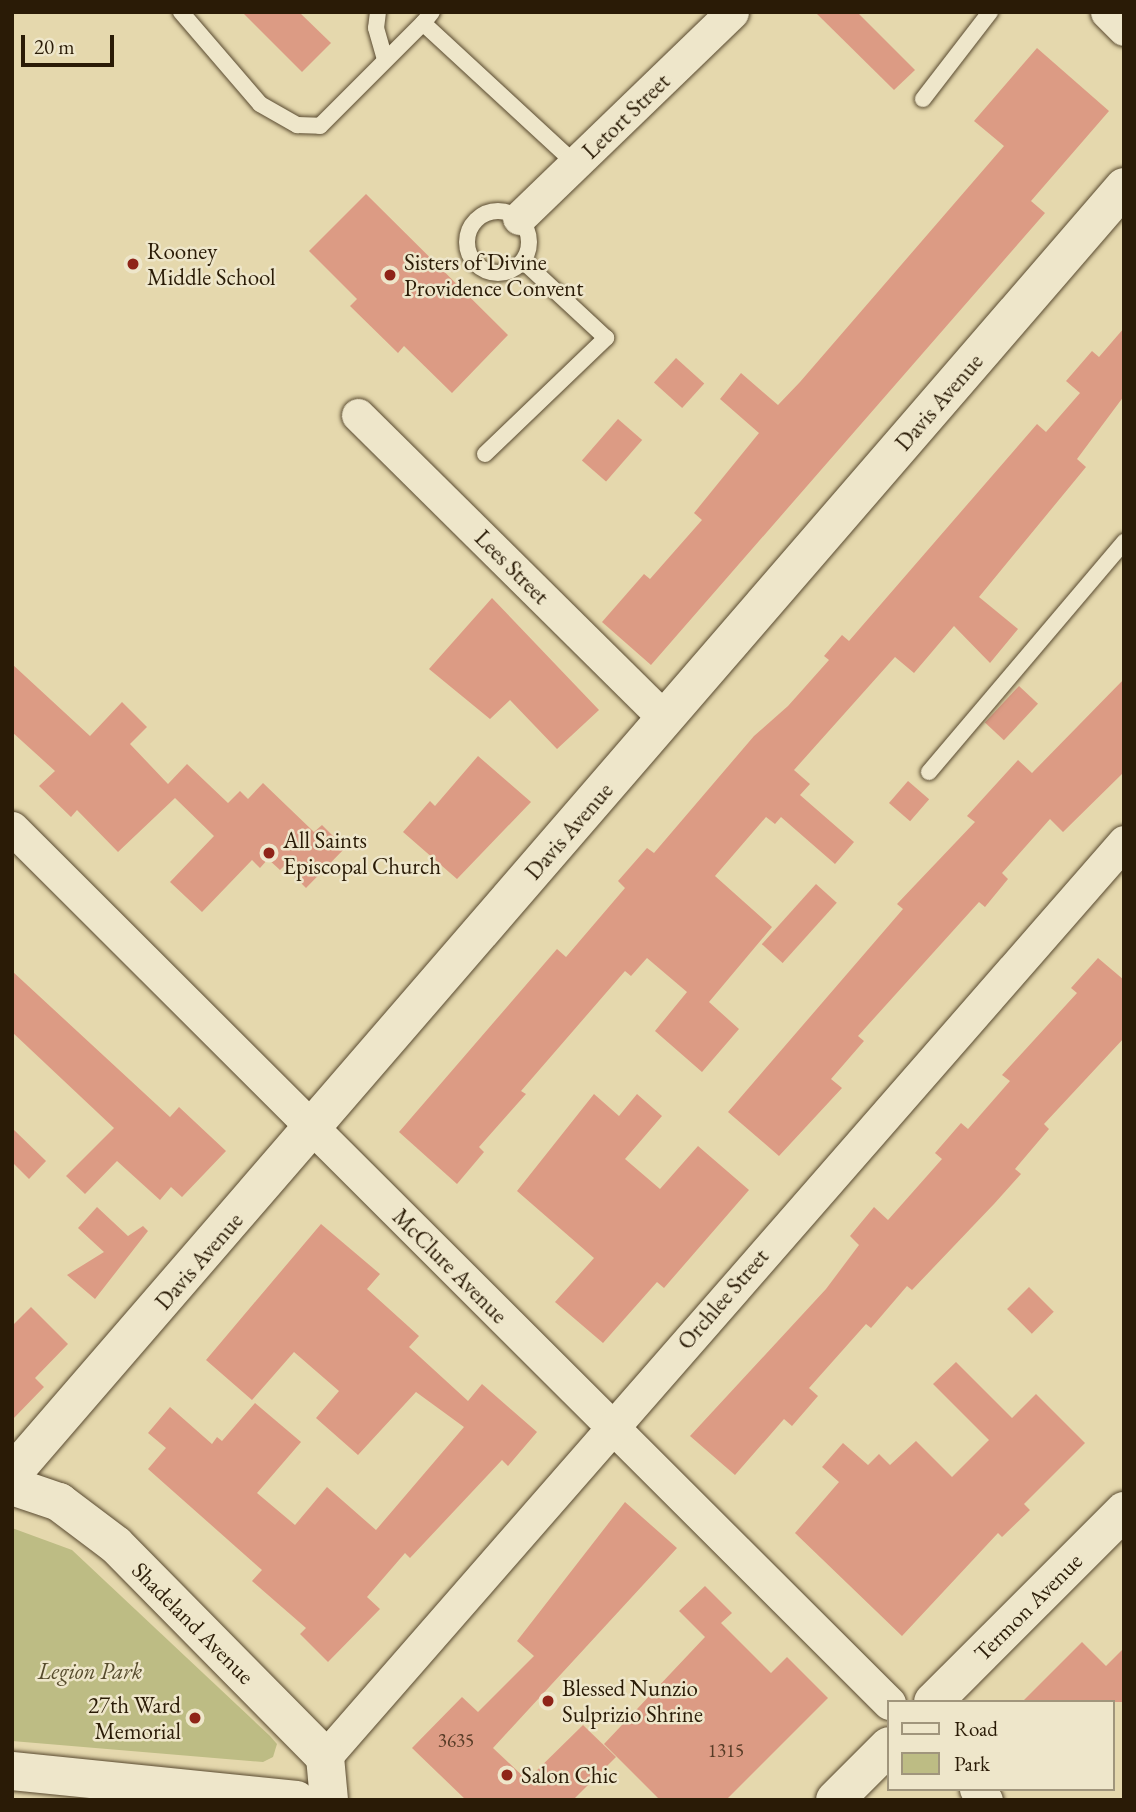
<!DOCTYPE html>
<html>
<head>
<meta charset="utf-8">
<style>
	body { margin:0 }
	#map { position:relative; width:1136px; height:1812px; overflow:hidden; background:#e5d8ad; font-family:"EB Garamond",serif }
	div>[style] { position:absolute }
	[style*='--x'] { left:calc(var(--x)*1px); top:calc(var(--y)*1px); width:calc(var(--w)*1px); rotate:calc(var(--a)*1deg) }
	.green>* { inset:0; background:#bdbc84 }
	.building>* { inset:0; background:#dc9b84; transform-origin:0 0 }
	.roads { filter:drop-shadow(0 0 2px #594a30) drop-shadow(0 0 2px #594a30) }
	.lane>* { height:16px; margin:-8px; padding:0 8px; transform-origin:8px; border-radius:8px; background:#eee6ca }
	.lane>.ring { margin:-8px; padding:0; box-sizing:content-box; background:none; border:16px solid #eee6ca; border-radius:50% }
	.street>* { height:33px; margin:-16.5px; padding:0 16.5px; transform-origin:16.5px; border-radius:16.5px; background:#eee6ca }
	.secondary>* { height:38px; margin:-19px; padding:0 19px; transform-origin:19px; border-radius:19px; background:#eee6ca }
	.dots>* { width:19px; height:19px; translate:-50% -50%; box-sizing:border-box; border:4px solid #eee6ca; border-radius:50% }
	span { translate:-50% -50%; white-space:nowrap; text-align:center; line-height:1.15; -webkit-text-stroke:5px #eee6ca; paint-order:stroke }
	.number-label { font-size:19px; color:#563b26 }
	.number-label span { -webkit-text-stroke-width:0 }
	.street-label { font-size:23px; color:#2a1b06 }
	.poi-label { font-size:23px; color:#2a1b06 }
	.left { translate:0 -50%; text-align:left }
	.right { translate:-100% -50%; text-align:right }
	.park-label { font-size:23px; color:#564b2c; font-style:italic }
	.frame { position:absolute; inset:0; border:14px solid #2a1b06; pointer-events:none }
	.legend { position:absolute; left:887px; top:1700px; width:228px; height:91px; box-sizing:border-box; background:#eee6ca; border:2px solid #a0957c; margin:0; padding:9px 12px; list-style:none; font-size:21px; color:#2a1b06 }
	.legend li { display:flex; align-items:center; gap:14px; height:35px }
	.legend b { width:35px; border:2px solid #a0957c }
	.scale { position:absolute; left:21px; top:35px; width:93px; height:32px; box-sizing:border-box; border:4px solid #2a1b06; border-top:0; padding-left:9px; font-size:21px; line-height:24px; white-space:nowrap; color:#2a1b06; -webkit-text-stroke:5px #eee6ca; paint-order:stroke }
</style>
</head>
<body>
<div id="map">
	<div class="green">
		<div style="clip-path:polygon(12px 1528px,72px 1550px,270px 1736px,277px 1744px,273px 1757px,263px 1762px,12px 1741px)"></div>
	</div>
	<div class="building">
		<div style="clip-path:polygon(242px 12px,299px 12px,331px 43px,302px 72px)"></div>
		<div style="clip-path:polygon(815px 12px,857px 12px,915px 70px,894px 90px)"></div>
		<div style="clip-path:polygon(1037px 48px,1109px 111px,1031px 201px,1045px 213px,651px 665px,602px 622px,644px 574px,650px 579px,702px 520px,694px 513px,759px 433px,720px 399px,741px 373px,778px 405px,800px 382px,1004px 146px,974px 121px)"></div>
		<div style="clip-path:polygon(366px 194px,508px 335px,452px 393px,404px 346px,398px 353px,350px 306px,357px 299px,309px 251px)"></div>
		<div style="clip-path:polygon(1124px 328px,1124px 396px,1077px 459px,1086px 467px,979px 597px,1018px 629px,990px 663px,954px 626px,914px 673px,895px 657px,794px 770px,810px 784px,800px 795px,854px 842px,835px 864px,781px 817px,775px 824px,766px 817px,715px 876px,772px 927px,709px 1002px,739px 1029px,702px 1072px,655px 1031px,687px 992px,647px 958px,631px 976px,625px 971px,521px 1091px,526px 1094px,479px 1147px,484px 1152px,457px 1184px,399px 1132px,557px 949px,566px 957px,625px 888px,618px 881px,647px 848px,654px 853px,754px 736px,788px 706px,829px 660px,824px 656px,842px 635px,849px 641px,1037px 424px,1046px 432px,1080px 393px,1066px 381px,1092px 351px,1099px 357px)"></div>
		<div style="left:676px;top:358px;width:38px;height:33px;rotate:42deg"></div>
		<div style="left:618px;top:419px;width:32px;height:55px;rotate:41deg"></div>
		<div style="clip-path:polygon(492px 598px,599px 710px,557px 749px,510px 700px,490px 719px,429px 669px)"></div>
		<div style="clip-path:polygon(12px 664px,90px 736px,122px 702px,147px 727px,130px 744px,168px 784px,187px 764px,228px 803px,240px 791px,248px 799px,263px 783px,314px 832px,322px 825px,345px 848px,306px 888px,284px 866px,280px 870px,268px 859px,260px 868px,252px 860px,202px 912px,170px 882px,214px 836px,175px 798px,118px 852px,77px 810px,71px 817px,39px 786px,55px 771px,12px 732px)"></div>
		<div style="clip-path:polygon(1124px 679px,1124px 772px,1063px 832px,1050px 819px,1002px 873px,1008px 879px,985px 907px,979px 902px,858px 1036px,864px 1041px,831px 1079px,842px 1088px,779px 1156px,728px 1112px,903px 909px,897px 904px,975px 822px,967px 816px,1018px 760px,1032px 773px)"></div>
		<div style="left:1019px;top:686px;width:26px;height:50px;rotate:43deg"></div>
		<div style="clip-path:polygon(478px 756px,531px 802px,457px 879px,403px 832px,430px 801px,435px 806px)"></div>
		<div style="left:908px;top:781px;width:28px;height:29px;rotate:41deg"></div>
		<div style="left:816px;top:884px;width:28px;height:81px;rotate:42deg"></div>
		<div style="clip-path:polygon(1098px 958px,1124px 980px,1124px 1038px,1044px 1124px,1049px 1129px,1015px 1169px,1021px 1174px,994px 1204px,912px 1290px,907px 1286px,871px 1328px,866px 1324px,809px 1388px,818px 1396px,792px 1426px,784px 1419px,735px 1475px,690px 1436px,826px 1289px,859px 1245px,850px 1236px,874px 1207px,888px 1220px,942px 1159px,935px 1153px,961px 1123px,968px 1129px,1010px 1081px,1002px 1075px,1077px 993px,1071px 988px)"></div>
		<div style="clip-path:polygon(12px 971px,170px 1117px,179px 1107px,226px 1151px,182px 1197px,171px 1187px,160px 1200px,117px 1161px,85px 1194px,66px 1176px,114px 1128px,12px 1032px)"></div>
		<div style="clip-path:polygon(594px 1094px,619px 1116px,637px 1094px,662px 1116px,625px 1159px,660px 1189px,698px 1146px,749px 1190px,664px 1288px,657px 1282px,603px 1343px,555px 1302px,594px 1258px,517px 1191px)"></div>
		<div style="clip-path:polygon(12px 1128px,46px 1161px,29px 1179px,12px 1162px)"></div>
		<div style="clip-path:polygon(97px 1207px,128px 1236px,143px 1226px,148px 1231px,95px 1299px,67px 1275px,104px 1252px,78px 1228px)"></div>
		<div style="clip-path:polygon(321px 1224px,380px 1274px,367px 1289px,419px 1336px,409px 1347px,468px 1401px,482px 1384px,537px 1432px,508px 1466px,502px 1460px,410px 1558px,405px 1553px,367px 1597px,380px 1609px,328px 1662px,300px 1634px,306px 1628px,252px 1581px,262px 1570px,148px 1469px,166px 1448px,148px 1433px,170px 1407px,212px 1444px,217px 1437px,222px 1441px,255px 1403px,301px 1442px,257px 1493px,295px 1525px,327px 1487px,376px 1530px,464px 1427px,416px 1392px,358px 1455px,316px 1418px,339px 1391px,294px 1352px,252px 1400px,206px 1360px)"></div>
		<div style="left:1029px;top:1287px;width:35px;height:31px;rotate:45deg"></div>
		<div style="clip-path:polygon(31px 1307px,68px 1344px,35px 1378px,44px 1387px,12px 1420px,12px 1326px)"></div>
		<div style="clip-path:polygon(956px 1362px,1012px 1418px,1036px 1394px,1085px 1443px,1024px 1504px,1030px 1510px,1002px 1537px,998px 1533px,902px 1636px,795px 1533px,839px 1482px,822px 1467px,843px 1443px,868px 1465px,879px 1454px,890px 1465px,916px 1441px,952px 1477px,989px 1440px,933px 1384px)"></div>
		<div style="clip-path:polygon(625px 1502px,677px 1548px,493px 1748px,527px 1780px,583px 1725px,616px 1757px,573px 1800px,466px 1800px,412px 1748px,462px 1697px,478px 1712px,534px 1656px,517px 1641px)"></div>
		<div style="clip-path:polygon(705px 1586px,732px 1613px,721px 1623px,771px 1673px,787px 1657px,828px 1698px,726px 1800px,660px 1800px,604px 1744px,705px 1637px,679px 1611px)"></div>
		<div style="clip-path:polygon(1082px 1642px,1106px 1666px,1124px 1648px,1124px 1702px,1022px 1702px)"></div>
	</div>
	<div class="roads">
		<div class="lane">
			<div style="--x:181;--y:12;--w:121;--a:49.3"></div>
			<div style="--x:260;--y:104;--w:43;--a:29.6"></div>
			<div style="--x:297;--y:125;--w:23;--a:2"></div>
			<div style="--x:320;--y:126;--w:146;--a:-45"></div>
			<div style="--x:378;--y:12;--w:16;--a:97"></div>
			<div style="--x:376;--y:28;--w:33;--a:74"></div>
			<div style="--x:432;--y:12;--w:14;--a:129"></div>
			<div style="--x:423;--y:23;--w:208;--a:42.7"></div>
			<div style="--x:923;--y:99;--w:110;--a:-52.4"></div>
			<div class="ring" style="left:467px;top:211px;width:46px;height:46px"></div>
			<div style="--x:485;--y:454;--w:168;--a:-43.8"></div>
			<div style="--x:606;--y:338;--w:113;--a:-137.1"></div>
			<div style="--x:929;--y:772;--w:302;--a:-49.7"></div>
		</div>
		<div class="street">
			<div style="--x:1107;--y:12;--w:24;--a:45"></div>
			<div style="--x:519;--y:218;--w:296;--a:-44"></div>
			<div style="--x:358;--y:415;--w:432;--a:44.7"></div>
			<div style="--x:12;--y:828;--w:1239;--a:44.93"></div>
			<div style="--x:325;--y:1757;--w:1215;--a:-48.87"></div>
			<div style="--x:976;--y:1789;--w:15;--a:48"></div>
		</div>
		<div class="secondary">
			<div style="--x:12;--y:1474;--w:1701;--a:-49.17"></div>
			<div style="--x:12;--y:1486;--w:50;--a:18.8"></div>
			<div style="--x:59;--y:1502;--w:71;--a:37"></div>
			<div style="--x:116;--y:1545;--w:298;--a:45.4"></div>
			<div style="--x:325;--y:1757;--w:43;--a:84.7"></div>
			<div style="--x:933;--y:1702;--w:270;--a:-45"></div>
			<div style="--x:12;--y:1771;--w:286;--a:5.8"></div>
			<div style="--x:835;--y:1800;--w:76;--a:-45"></div>
		</div>
	</div>
	<div class="dots">
		<div style="left:133px;top:264px;background:#8f2418"></div>
		<div style="left:390px;top:275px;background:#8f2418"></div>
		<div style="left:269px;top:853px;background:#8f2418"></div>
		<div style="left:548px;top:1701px;background:#8f2418"></div>
		<div style="left:195px;top:1718px;background:#8f2418"></div>
		<div style="left:507px;top:1775px;background:#8f2418"></div>
	</div>
	<div class="number-label">
		<span style="left:456px;top:1741px">3635</span>
		<span style="left:726px;top:1751px">1315</span>
	</div>
	<div class="street-label">
		<span style="left:626px;top:116px;rotate:-44deg">Letort Street</span>
		<span style="left:939px;top:402px;rotate:-49deg">Davis Avenue</span>
		<span style="left:512px;top:567px;rotate:45deg">Lees Street</span>
		<span style="left:569px;top:831px;rotate:-49deg">Davis Avenue</span>
		<span style="left:199px;top:1261px;rotate:-49deg">Davis Avenue</span>
		<span style="left:450px;top:1266px;rotate:45deg">McClure Avenue</span>
		<span style="left:723px;top:1299px;rotate:-49deg">Orchlee Street</span>
		<span style="left:1028px;top:1607px;rotate:-45deg">Termon Avenue</span>
		<span style="left:193px;top:1623px;rotate:45deg">Shadeland Avenue</span>
	</div>
	<div class="poi-label">
		<span class="left" style="left:147px;top:264px">Rooney<br>Middle School</span>
		<span class="left" style="left:404px;top:275px">Sisters of Divine<br>Providence Convent</span>
		<span class="left" style="left:283px;top:853px">All Saints<br>Episcopal Church</span>
		<span class="left" style="left:562px;top:1701px">Blessed Nunzio<br>Sulprizio Shrine</span>
		<span class="right" style="left:181px;top:1718px">27th Ward<br>Memorial</span>
		<span class="left" style="left:521px;top:1775px">Salon Chic</span>
	</div>
	<div class="park-label">
		<span style="left:90px;top:1671px">Legion Park</span>
	</div>
	<div class="frame"></div>
	<ul class="legend">
	<li><b style="height:9px;background:#eee6ca"></b>Road</li>
	<li><b style="height:19px;background:#bdbc84"></b>Park</li>
	</ul>
	<div class="scale">20 m</div>
</div>
</body>
</html>
